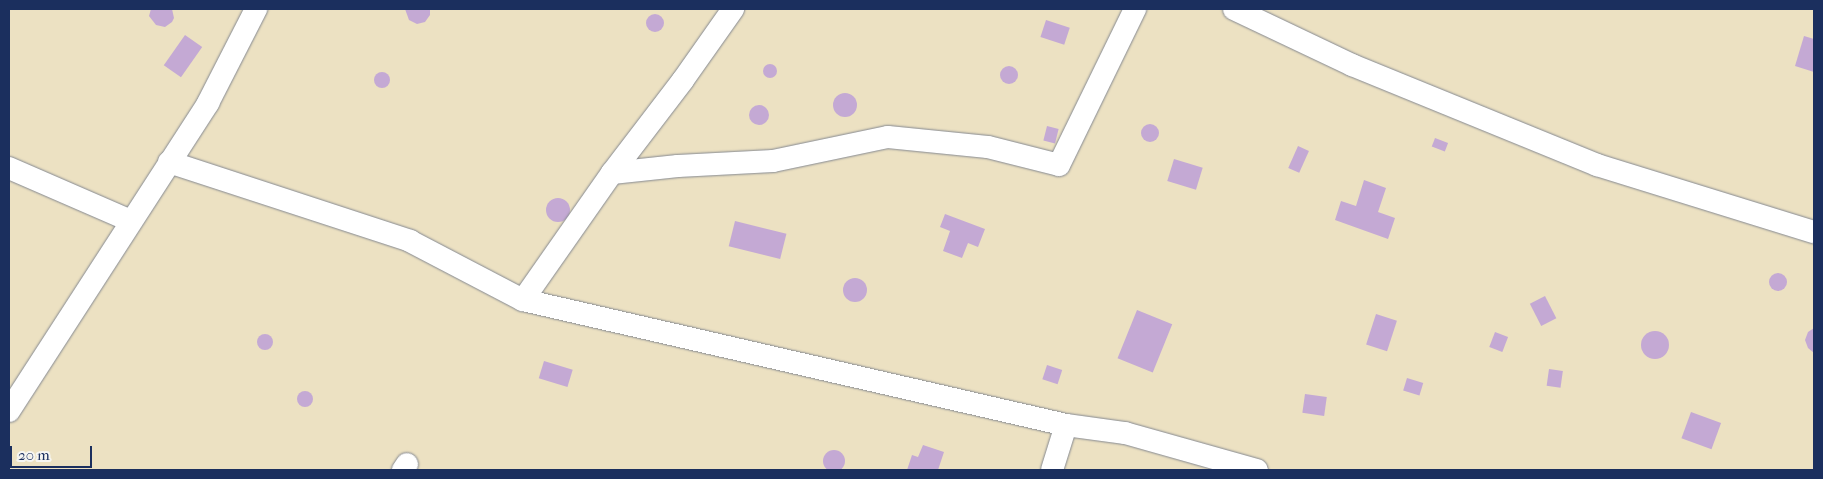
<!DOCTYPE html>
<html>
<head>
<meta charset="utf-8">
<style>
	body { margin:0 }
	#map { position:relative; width:1823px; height:479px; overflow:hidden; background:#ece1c2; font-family:"IM FELL French Canon",serif }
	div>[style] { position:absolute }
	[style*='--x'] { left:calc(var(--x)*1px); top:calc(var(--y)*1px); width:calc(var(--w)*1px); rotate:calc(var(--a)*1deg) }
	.building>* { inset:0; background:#c4a9d4; transform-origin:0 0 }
	.round { border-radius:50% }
	.roads { filter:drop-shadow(0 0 1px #848890) drop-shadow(0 0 1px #848890) }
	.minor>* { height:22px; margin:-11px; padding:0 11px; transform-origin:11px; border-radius:11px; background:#fff }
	span { translate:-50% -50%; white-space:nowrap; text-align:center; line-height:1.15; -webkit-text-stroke:4.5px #f6f6f2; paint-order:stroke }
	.frame { position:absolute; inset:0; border:10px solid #1b2f5e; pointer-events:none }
	.scale { position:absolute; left:10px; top:446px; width:82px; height:22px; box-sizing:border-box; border:2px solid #1b2f5e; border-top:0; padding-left:6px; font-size:15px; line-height:18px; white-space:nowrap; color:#1b2f5e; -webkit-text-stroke:4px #f6f6f2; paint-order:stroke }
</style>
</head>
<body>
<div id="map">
	<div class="building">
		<div style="clip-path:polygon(151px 9px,172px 9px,174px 18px,172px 22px,165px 27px,156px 25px,149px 16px)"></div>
		<div style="clip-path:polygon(405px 9px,430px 9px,430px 15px,425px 22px,417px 24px,409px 20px)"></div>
		<div class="round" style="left:646px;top:14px;width:18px;height:18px"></div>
		<div style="left:1046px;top:20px;width:25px;height:18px;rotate:18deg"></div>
		<div style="left:185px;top:35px;width:21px;height:37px;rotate:35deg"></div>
		<div style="clip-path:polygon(1804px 36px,1814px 39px,1814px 72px,1795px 66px)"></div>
		<div class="round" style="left:763px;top:64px;width:14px;height:14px"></div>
		<div class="round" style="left:1000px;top:66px;width:18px;height:18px"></div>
		<div class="round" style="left:374px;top:72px;width:16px;height:16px"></div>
		<div class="round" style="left:833px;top:93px;width:24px;height:24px"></div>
		<div class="round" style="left:749px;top:105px;width:20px;height:20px"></div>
		<div class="round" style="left:1141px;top:124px;width:18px;height:18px"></div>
		<div style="left:1047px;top:126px;width:12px;height:15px;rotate:14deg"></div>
		<div style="left:1435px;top:138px;width:14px;height:9px;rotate:21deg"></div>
		<div style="left:1298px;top:146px;width:12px;height:24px;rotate:24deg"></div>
		<div style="left:1174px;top:159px;width:30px;height:23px;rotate:17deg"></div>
		<div style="clip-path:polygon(1364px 180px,1386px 188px,1378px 212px,1395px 218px,1388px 239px,1335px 220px,1341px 201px,1356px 206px)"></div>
		<div class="round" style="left:546px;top:198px;width:24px;height:24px"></div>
		<div style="clip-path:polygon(945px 214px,985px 229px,978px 247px,968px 243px,962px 258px,943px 251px,950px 231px,940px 227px)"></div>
		<div style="left:735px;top:221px;width:53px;height:26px;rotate:14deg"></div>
		<div class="round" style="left:1769px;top:273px;width:18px;height:18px"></div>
		<div class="round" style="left:843px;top:278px;width:24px;height:24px"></div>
		<div style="left:1545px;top:296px;width:25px;height:17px;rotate:63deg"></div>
		<div style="left:1137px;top:310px;width:38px;height:52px;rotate:22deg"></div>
		<div style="left:1376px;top:314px;width:22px;height:32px;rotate:18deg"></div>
		<div style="clip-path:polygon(1814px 328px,1814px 353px,1808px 348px,1805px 340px,1808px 332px)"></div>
		<div class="round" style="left:1641px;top:331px;width:28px;height:28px"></div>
		<div style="left:1495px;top:332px;width:14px;height:16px;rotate:21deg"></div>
		<div class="round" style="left:257px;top:334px;width:16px;height:16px"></div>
		<div style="left:544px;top:361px;width:30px;height:18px;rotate:17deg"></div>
		<div style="left:1047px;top:365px;width:16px;height:15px;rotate:18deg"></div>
		<div style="left:1549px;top:369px;width:14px;height:17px;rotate:8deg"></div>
		<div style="left:1407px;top:378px;width:17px;height:13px;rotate:17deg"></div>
		<div class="round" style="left:297px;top:391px;width:16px;height:16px"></div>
		<div style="left:1305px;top:394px;width:22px;height:19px;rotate:8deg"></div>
		<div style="left:1691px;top:412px;width:32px;height:28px;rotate:20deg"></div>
		<div style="clip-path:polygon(923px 445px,944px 452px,938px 470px,907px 470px,912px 455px,918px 457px)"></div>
		<div class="round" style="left:823px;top:450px;width:22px;height:22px"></div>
	</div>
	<div class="roads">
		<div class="minor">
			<div style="--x:1234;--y:9;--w:131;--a:25.4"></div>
			<div style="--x:1352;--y:65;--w:265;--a:22.2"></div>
			<div style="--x:1597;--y:165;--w:227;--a:17.2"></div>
			<div style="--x:169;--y:162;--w:254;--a:18.1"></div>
			<div style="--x:410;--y:241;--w:127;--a:27.6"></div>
			<div style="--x:523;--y:300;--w:557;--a:12.96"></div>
			<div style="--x:1066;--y:425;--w:60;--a:7.7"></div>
			<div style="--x:1125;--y:433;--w:137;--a:15.7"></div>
			<div style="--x:9;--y:168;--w:133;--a:23.5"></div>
			<div style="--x:612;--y:173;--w:66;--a:-6.1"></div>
			<div style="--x:678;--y:166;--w:95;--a:-3"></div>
			<div style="--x:773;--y:161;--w:117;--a:-11.8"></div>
			<div style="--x:888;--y:137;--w:100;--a:5.7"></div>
			<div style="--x:988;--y:147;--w:73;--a:14.2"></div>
			<div style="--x:1059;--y:165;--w:174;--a:-64"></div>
			<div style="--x:523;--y:300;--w:155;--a:-55"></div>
			<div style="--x:612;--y:173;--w:117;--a:-52.6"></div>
			<div style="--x:683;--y:80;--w:87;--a:-54.8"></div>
			<div style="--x:9;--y:411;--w:367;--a:-57.1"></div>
			<div style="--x:208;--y:103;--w:106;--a:-62.9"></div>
			<div style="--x:403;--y:470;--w:7;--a:-56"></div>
			<div style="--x:1052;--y:470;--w:47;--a:-72.7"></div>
		</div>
	</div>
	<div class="frame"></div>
	<div class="scale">20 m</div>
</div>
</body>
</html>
